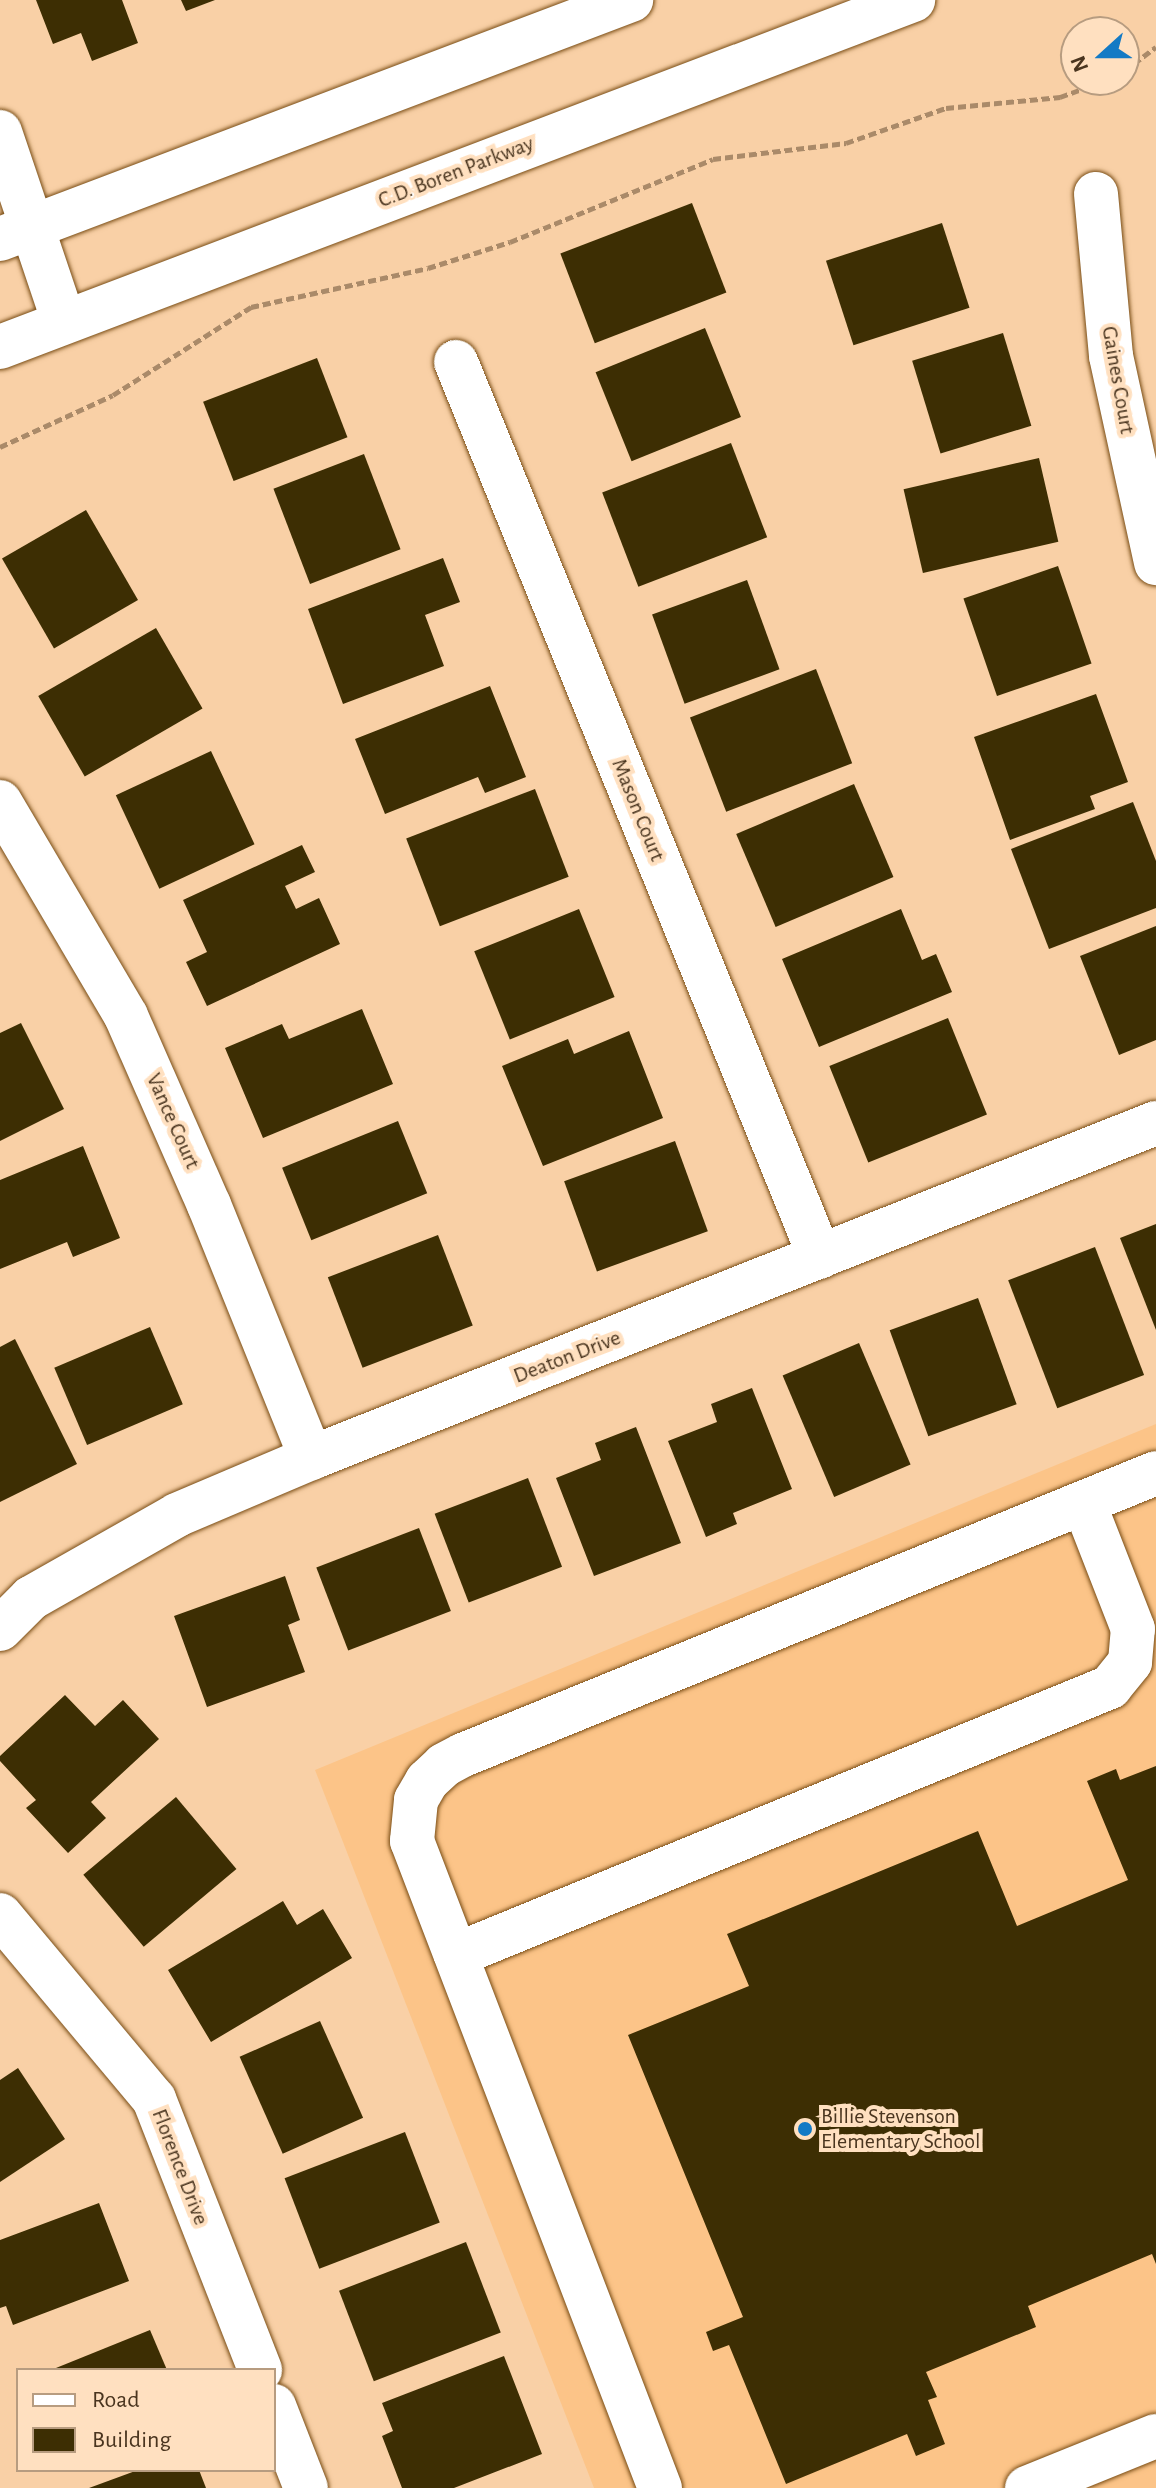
<!DOCTYPE html>
<html>
<head>
<meta charset="utf-8">
<style>
	body { margin:0 }
	#map { position:relative; width:1156px; height:2488px; overflow:hidden; background:#f9d0a6; font-family:"Alegreya Sans",sans-serif }
	div>[style] { position:absolute }
	[style*='--x'] { left:calc(var(--x)*1px); top:calc(var(--y)*1px); width:calc(var(--w)*1px); rotate:calc(var(--a)*1deg) }
	.built>* { inset:0; background:#fcc488 }
	.building>* { inset:0; background:#3d2e03; transform-origin:0 0 }
	.path>* { height:5px; margin-top:-2.5px; transform-origin:0; background:repeating-linear-gradient(90deg,#aa8a69 0 8px,transparent 0 12px) }
	.roads { filter:drop-shadow(0 0 2px #794d15) drop-shadow(0 0 2px #794d15) }
	.minor>* { height:44px; margin:-22px; padding:0 22px; transform-origin:22px; border-radius:22px; background:#fff }
	.dots>* { width:22px; height:22px; translate:-50% -50%; box-sizing:border-box; border:4px solid #ffe0c0; border-radius:50% }
	span { translate:-50% -50%; white-space:nowrap; text-align:center; line-height:1.15; -webkit-text-stroke:8px #ffe0c0; paint-order:stroke }
	.street-label { font-size:22px; color:#4a351f }
	.poi-label { font-size:22px; color:#4a351f }
	.left { translate:0 -50%; text-align:left }
	.legend { position:absolute; left:16px; top:2368px; width:260px; height:104px; box-sizing:border-box; background:#ffe0c0; border:2px solid #b79c80; margin:0; padding:10px 14px; list-style:none; font-size:24px; color:#4a351f }
	.legend li { display:flex; align-items:center; gap:16px; height:40px }
	.legend b { width:40px; border:2px solid #b79c80 }
	.north { position:absolute; left:1060px; top:16px; width:80px; height:80px; box-sizing:border-box; background:#ffe0c0; border:2px solid #b79c80; border-radius:50%; rotate:249deg; font-size:22px; font-weight:700; line-height:32px; text-align:center; color:#4a351f }
	.north::after { content:''; display:block; margin:auto; width:28px; height:36px; background:#137ac5; clip-path:polygon(50% 0,100% 100%,50% 72%,0 100%) }
</style>
</head>
<body>
<div id="map">
	<div class="built">
		<div style="clip-path:polygon(1156px 1424px,1156px 2488px,594px 2488px,315px 1770px)"></div>
	</div>
	<div class="building">
		<div style="clip-path:polygon(36px 0,122px 0,138px 43px,92px 61px,81px 33px,53px 44px)"></div>
		<div style="clip-path:polygon(181px 0,215px 0,186px 11px)"></div>
		<div style="left:692px;top:203px;width:96px;height:141px;rotate:69deg"></div>
		<div style="left:942px;top:223px;width:89px;height:122px;rotate:72deg"></div>
		<div style="left:705px;top:328px;width:96px;height:118px;rotate:68deg"></div>
		<div style="left:1003px;top:333px;width:97px;height:95px;rotate:73deg"></div>
		<div style="left:317px;top:358px;width:85px;height:122px;rotate:69deg"></div>
		<div style="left:731px;top:443px;width:101px;height:138px;rotate:69deg"></div>
		<div style="left:364px;top:454px;width:102px;height:97px;rotate:69deg"></div>
		<div style="left:1039px;top:458px;width:86px;height:139px;rotate:77deg"></div>
		<div style="left:86px;top:510px;width:104px;height:97px;rotate:60deg"></div>
		<div style="clip-path:polygon(443px 558px,460px 602px,425px 615px,444px 666px,343px 704px,308px 609px)"></div>
		<div style="left:1058px;top:566px;width:103px;height:100px;rotate:71deg"></div>
		<div style="left:747px;top:580px;width:95px;height:101px;rotate:70deg"></div>
		<div style="left:156px;top:628px;width:93px;height:136px;rotate:60deg"></div>
		<div style="left:816px;top:669px;width:101px;height:135px;rotate:69deg"></div>
		<div style="clip-path:polygon(490px 686px,526px 777px,485px 793px,478px 777px,385px 814px,355px 739px)"></div>
		<div style="clip-path:polygon(1096px 694px,1128px 782px,1090px 796px,1095px 809px,1010px 840px,974px 737px)"></div>
		<div style="left:211px;top:751px;width:103px;height:105px;rotate:65deg"></div>
		<div style="left:854px;top:784px;width:101px;height:128px;rotate:67deg"></div>
		<div style="left:535px;top:789px;width:94px;height:138px;rotate:69deg"></div>
		<div style="clip-path:polygon(1133px 802px,1156px 861px,1156px 908px,1049px 949px,1011px 849px)"></div>
		<div style="clip-path:polygon(302px 845px,315px 872px,285px 886px,296px 909px,319px 898px,340px 944px,207px 1006px,186px 962px,207px 952px,183px 900px)"></div>
		<div style="left:579px;top:909px;width:95px;height:113px;rotate:68deg"></div>
		<div style="clip-path:polygon(901px 909px,922px 960px,936px 954px,952px 992px,819px 1047px,782px 959px)"></div>
		<div style="clip-path:polygon(1156px 926px,1156px 1040px,1119px 1055px,1080px 956px)"></div>
		<div style="clip-path:polygon(362px 1009px,393px 1084px,263px 1138px,225px 1048px,282px 1024px,289px 1039px)"></div>
		<div style="left:948px;top:1018px;width:104px;height:128px;rotate:68deg"></div>
		<div style="clip-path:polygon(21px 1023px,64px 1109px,0 1141px,0 1033px)"></div>
		<div style="clip-path:polygon(629px 1031px,663px 1118px,543px 1166px,502px 1066px,568px 1039px,574px 1054px)"></div>
		<div style="left:398px;top:1121px;width:78px;height:125px;rotate:68deg"></div>
		<div style="left:675px;top:1141px;width:96px;height:118px;rotate:70deg"></div>
		<div style="clip-path:polygon(83px 1146px,120px 1238px,73px 1257px,67px 1242px,0 1269px,0 1180px)"></div>
		<div style="clip-path:polygon(1156px 1224px,1156px 1330px,1120px 1238px)"></div>
		<div style="left:438px;top:1235px;width:97px;height:118px;rotate:69deg"></div>
		<div style="left:1095px;top:1247px;width:137px;height:93px;rotate:69deg"></div>
		<div style="left:978px;top:1298px;width:113px;height:94px;rotate:70deg"></div>
		<div style="left:150px;top:1327px;width:84px;height:104px;rotate:67deg"></div>
		<div style="clip-path:polygon(15px 1339px,77px 1464px,0 1502px,0 1347px)"></div>
		<div style="left:859px;top:1343px;width:132px;height:83px;rotate:67deg"></div>
		<div style="clip-path:polygon(752px 1388px,792px 1489px,733px 1513px,737px 1524px,706px 1537px,668px 1441px,717px 1422px,711px 1404px)"></div>
		<div style="clip-path:polygon(636px 1427px,681px 1543px,594px 1576px,556px 1478px,601px 1460px,595px 1443px)"></div>
		<div style="left:528px;top:1478px;width:95px;height:100px;rotate:69deg"></div>
		<div style="left:419px;top:1528px;width:89px;height:110px;rotate:69deg"></div>
		<div style="clip-path:polygon(285px 1576px,300px 1620px,288px 1625px,305px 1672px,207px 1707px,174px 1616px)"></div>
		<div style="clip-path:polygon(65px 1695px,95px 1726px,123px 1700px,159px 1739px,91px 1802px,106px 1818px,68px 1853px,26px 1808px,36px 1800px,0 1761px,0 1756px)"></div>
		<div style="clip-path:polygon(1156px 1766px,1156px 2264px,1152px 2254px,1028px 2306px,1036px 2327px,926px 2372px,937px 2397px,928px 2400px,945px 2444px,916px 2456px,907px 2434px,786px 2484px,729px 2345px,713px 2351px,706px 2332px,743px 2317px,628px 2035px,749px 1986px,727px 1934px,978px 1831px,1017px 1926px,1128px 1880px,1087px 1781px,1116px 1769px,1120px 1780px)"></div>
		<div style="left:176px;top:1797px;width:94px;height:121px;rotate:50deg"></div>
		<div style="clip-path:polygon(283px 1901px,297px 1925px,323px 1909px,352px 1958px,211px 2042px,168px 1970px)"></div>
		<div style="left:320px;top:2021px;width:106px;height:88px;rotate:66deg"></div>
		<div style="clip-path:polygon(18px 2068px,65px 2139px,0 2182px,0 2080px)"></div>
		<div style="left:405px;top:2132px;width:97px;height:129px;rotate:69deg"></div>
		<div style="clip-path:polygon(99px 2203px,129px 2281px,13px 2325px,6px 2306px,0 2308px,0 2240px)"></div>
		<div style="left:466px;top:2242px;width:97px;height:136px;rotate:69deg"></div>
		<div style="clip-path:polygon(150px 2330px,167px 2370px,51px 2370px)"></div>
		<div style="clip-path:polygon(504px 2356px,542px 2454px,454px 2488px,402px 2488px,382px 2436px,393px 2431px,382px 2403px)"></div>
		<div style="clip-path:polygon(138px 2470px,199px 2470px,206px 2488px,89px 2488px)"></div>
	</div>
	<div class="path">
		<div style="--x:1124;--y:71;--w:40;--a:-37"></div>
		<div style="--x:0;--y:447;--w:124;--a:-24.7"></div>
		<div style="--x:113;--y:395;--w:164;--a:-32.5"></div>
		<div style="--x:251;--y:307;--w:181;--a:-12.4"></div>
		<div style="--x:428;--y:268;--w:86;--a:-17.6"></div>
		<div style="--x:510;--y:242;--w:219;--a:-22.2"></div>
		<div style="--x:713;--y:159;--w:134;--a:-6.9"></div>
		<div style="--x:846;--y:143;--w:106;--a:-19.3"></div>
		<div style="--x:946;--y:108;--w:115;--a:-5.5"></div>
		<div style="--x:1060;--y:97;--w:50;--a:-19.9"></div>
	</div>
	<div class="roads">
		<div class="minor">
			<div style="--x:0;--y:132;--w:200;--a:71.4"></div>
			<div style="--x:1096;--y:194;--w:163;--a:84.7"></div>
			<div style="--x:1111;--y:356;--w:212;--a:77.7"></div>
			<div style="--x:0;--y:239;--w:675;--a:-20.74"></div>
			<div style="--x:0;--y:347;--w:977;--a:-20.81"></div>
			<div style="--x:456;--y:362;--w:966;--a:67.87"></div>
			<div style="--x:0;--y:802;--w:248;--a:59.5"></div>
			<div style="--x:126;--y:1016;--w:206;--a:66.3"></div>
			<div style="--x:209;--y:1205;--w:273;--a:68"></div>
			<div style="--x:0;--y:1629;--w:44;--a:-45"></div>
			<div style="--x:31;--y:1598;--w:168;--a:-29.6"></div>
			<div style="--x:177;--y:1515;--w:146;--a:-23"></div>
			<div style="--x:311;--y:1458;--w:909;--a:-21.63"></div>
			<div style="--x:0;--y:1915;--w:240;--a:50.1"></div>
			<div style="--x:154;--y:2099;--w:291;--a:68.6"></div>
			<div style="--x:456;--y:1955;--w:707;--a:-22.28"></div>
			<div style="--x:1110;--y:1687;--w:32;--a:-51"></div>
			<div style="--x:1130;--y:1662;--w:33;--a:-85"></div>
			<div style="--x:1133;--y:1629;--w:135;--a:-111.3"></div>
			<div style="--x:274;--y:2406;--w:88;--a:68.7"></div>
			<div style="--x:660;--y:2488;--w:693;--a:-110.97"></div>
			<div style="--x:412;--y:1841;--w:41;--a:-84.4"></div>
			<div style="--x:416;--y:1800;--w:22;--a:-60"></div>
			<div style="--x:427;--y:1781;--w:23;--a:-43"></div>
			<div style="--x:444;--y:1765;--w:21;--a:-28"></div>
			<div style="--x:463;--y:1755;--w:748;--a:-22.14"></div>
			<div style="--x:1027;--y:2488;--w:139;--a:-22"></div>
		</div>
	</div>
	<div class="dots">
		<div style="left:805px;top:2129px;background:#137ac5"></div>
	</div>
	<div class="street-label">
		<span style="left:456px;top:172px;rotate:-21deg">C.D. Boren Parkway</span>
		<span style="left:1118px;top:380px;rotate:80deg">Gaines Court</span>
		<span style="left:638px;top:810px;rotate:68deg">Mason Court</span>
		<span style="left:173px;top:1121px;rotate:66deg">Vance Court</span>
		<span style="left:567px;top:1357px;rotate:-21deg">Deaton Drive</span>
		<span style="left:180px;top:2167px;rotate:69deg">Florence Drive</span>
	</div>
	<div class="poi-label">
		<span class="left" style="left:821px;top:2129px">Billie Stevenson<br>Elementary School</span>
	</div>
	<ul class="legend">
	<li><b style="height:10px;background:#fff"></b>Road</li>
	<li><b style="height:22px;background:#3d2e03"></b>Building</li>
	</ul>
	<div class="north">N</div>
</div>
</body>
</html>
